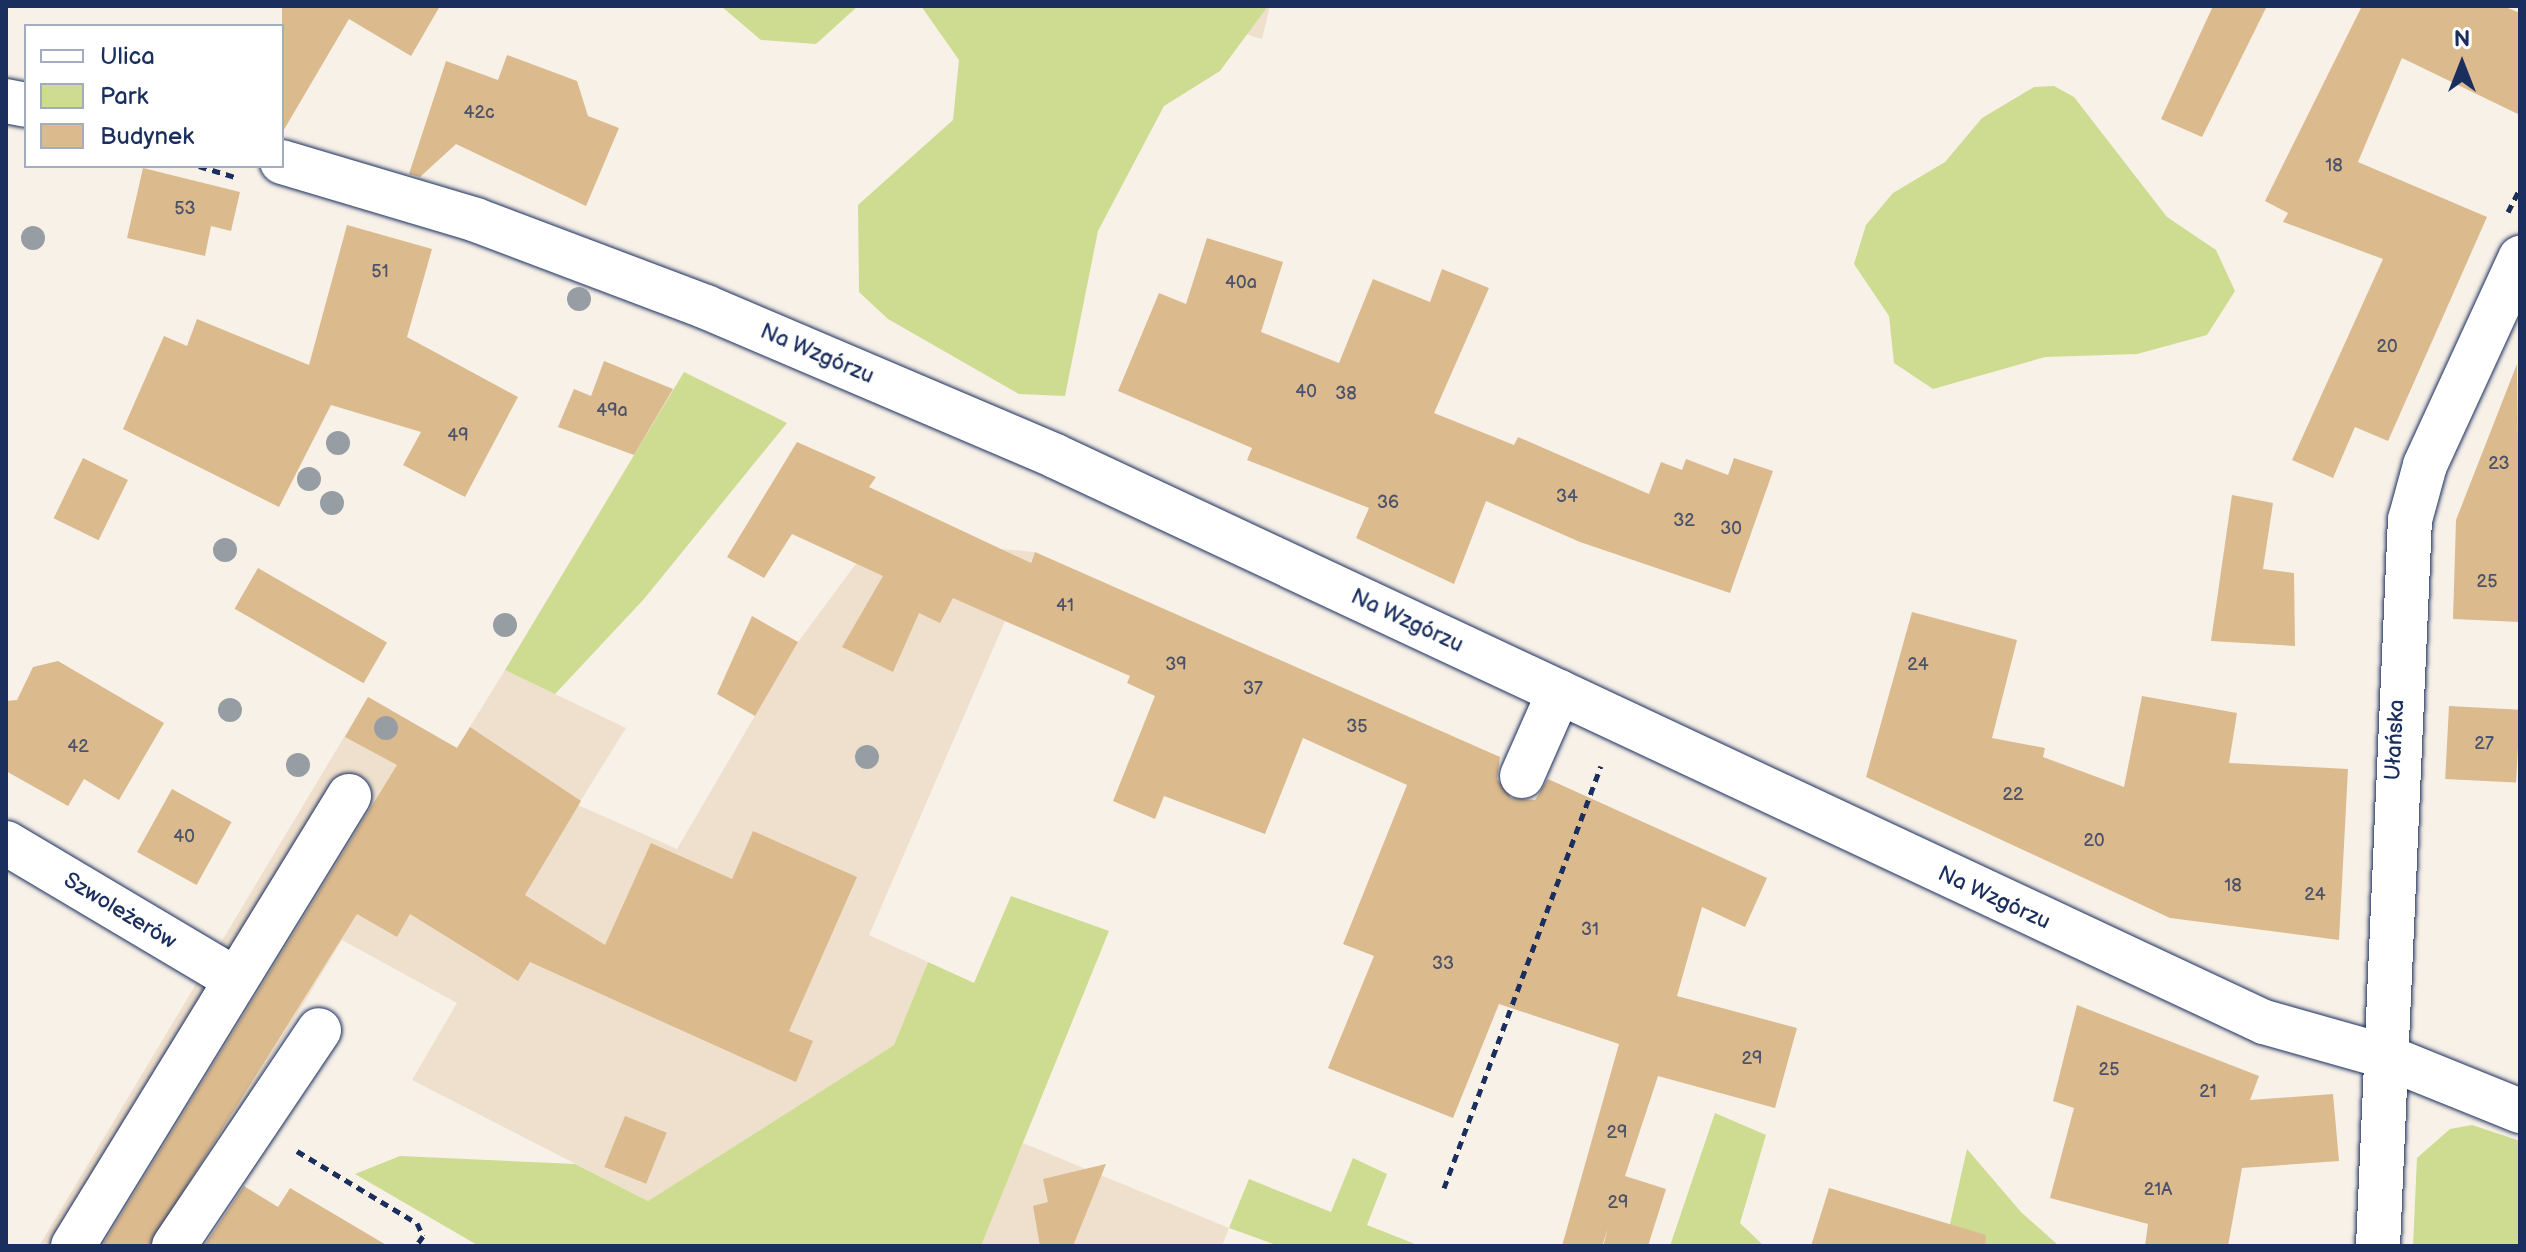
<!DOCTYPE html>
<html>
<head>
<meta charset="utf-8">
<style>
	body { margin:0 }
	#map { position:relative; width:2526px; height:1252px; overflow:hidden; background:#f8f1e8; font-family:"Balsamiq Sans",sans-serif }
	div>[style] { position:absolute }
	[style*='--x'] { left:calc(var(--x)*1px); top:calc(var(--y)*1px); width:calc(var(--w)*1px); rotate:calc(var(--a)*1deg) }
	.built>* { inset:0; background:#efe0cd }
	.green>* { inset:0; background:#cddc90 }
	.building>* { inset:0; background:#dbba8e; transform-origin:0 0 }
	.path>* { height:5px; margin-top:-2.5px; transform-origin:0; background:repeating-linear-gradient(90deg,#1b2f5e 0 8px,transparent 0 14px) }
	.roads { filter:drop-shadow(0 0 2px #1b2f5e) drop-shadow(0 0 2px #1b2f5e) }
	.minor>* { height:44px; margin:-22px; padding:0 22px; transform-origin:22px; border-radius:22px; background:#fff }
	.trees>* { width:24px; height:24px; margin:-12px; border-radius:50%; background:#979ea3 }
	span { translate:-50% -50%; white-space:nowrap; text-align:center; line-height:1.15; -webkit-text-stroke:7px #fff; paint-order:stroke }
	.number-label { font-size:18px; color:#4b526a }
	.number-label span { -webkit-text-stroke-width:0 }
	.street-label { font-size:22px; color:#1b2f5e }
	.frame { position:absolute; inset:0; border:8px solid #1b2f5e; pointer-events:none }
	.legend { position:absolute; left:24px; top:24px; width:260px; height:144px; box-sizing:border-box; background:#fff; border:2px solid #a4acbf; margin:0; padding:10px 14px; list-style:none; font-size:24px; color:#1b2f5e }
	.legend li { display:flex; align-items:center; gap:16px; height:40px }
	.legend b { width:40px; border:2px solid #a4acbf }
	.north { position:absolute; left:2422px; top:24px; width:80px; height:80px; -webkit-text-stroke:6px #fff; paint-order:stroke; rotate:0deg; font-size:22px; font-weight:700; line-height:32px; text-align:center; color:#1b2f5e }
	.north::after { content:''; display:block; margin:auto; width:28px; height:36px; background:#1b2f5e; clip-path:polygon(50% 0,100% 100%,50% 72%,0 100%) }
</style>
</head>
<body>
<div id="map">
	<div class="built">
		<div style="clip-path:polygon(1151px 6px,1270px 6px,1262px 39px)"></div>
		<div style="clip-path:polygon(875px 538px,1035px 552px,869px 935px,928px 962px,894px 1045px,648px 1201px,412px 1080px,457px 1003px,342px 940px,157px 1246px,39px 1246px,368px 697px,391px 710px,379px 731px,442px 772px,505px 670px,626px 728px,578px 805px,677px 849px,798px 642px)"></div>
		<div style="clip-path:polygon(1023px 1143px,1229px 1228px,1222px 1246px,981px 1246px)"></div>
	</div>
	<div class="green">
		<div style="clip-path:polygon(721px 6px,858px 6px,816px 44px,761px 40px)"></div>
		<div style="clip-path:polygon(921px 6px,1268px 6px,1220px 71px,1164px 106px,1098px 231px,1065px 396px,1019px 394px,888px 319px,859px 292px,858px 205px,953px 120px,959px 60px)"></div>
		<div style="clip-path:polygon(2054px 86px,2074px 97px,2167px 217px,2216px 250px,2235px 291px,2207px 335px,2137px 354px,2045px 357px,1933px 389px,1894px 363px,1889px 316px,1854px 264px,1866px 225px,1893px 193px,1945px 162px,1982px 118px,2034px 87px)"></div>
		<div style="clip-path:polygon(684px 372px,787px 423px,644px 599px,555px 694px,505px 670px)"></div>
		<div style="clip-path:polygon(1011px 896px,1109px 931px,981px 1246px,479px 1246px,355px 1174px,400px 1156px,575px 1164px,648px 1201px,894px 1045px,928px 962px,974px 983px)"></div>
		<div style="clip-path:polygon(1715px 1113px,1766px 1135px,1740px 1223px,1764px 1246px,1670px 1246px)"></div>
		<div style="clip-path:polygon(2472px 1125px,2520px 1141px,2520px 1246px,2413px 1246px,2417px 1158px,2450px 1129px)"></div>
		<div style="clip-path:polygon(1967px 1149px,2021px 1212px,2059px 1246px,1945px 1246px)"></div>
		<div style="clip-path:polygon(1353px 1158px,1387px 1174px,1367px 1225px,1420px 1246px,1279px 1246px,1229px 1228px,1249px 1179px,1331px 1212px)"></div>
	</div>
	<div class="building">
		<div style="clip-path:polygon(282px 6px,440px 6px,411px 56px,349px 19px,282px 133px)"></div>
		<div style="clip-path:polygon(2213px 6px,2267px 6px,2202px 137px,2161px 119px)"></div>
		<div style="clip-path:polygon(2362px 6px,2503px 6px,2520px 13px,2520px 115px,2402px 58px,2358px 162px,2487px 217px,2388px 441px,2355px 427px,2333px 478px,2292px 460px,2383px 259px,2283px 222px,2288px 213px,2265px 201px)"></div>
		<div style="clip-path:polygon(507px 55px,577px 81px,588px 116px,619px 128px,586px 206px,456px 144px,420px 177px,409px 174px,446px 61px,498px 80px)"></div>
		<div style="clip-path:polygon(143px 168px,240px 192px,231px 231px,211px 226px,205px 256px,127px 238px)"></div>
		<div style="clip-path:polygon(347px 225px,432px 249px,407px 337px,518px 397px,465px 497px,403px 465px,421px 432px,331px 405px,279px 507px,123px 429px,164px 336px,187px 346px,197px 319px,309px 365px)"></div>
		<div style="clip-path:polygon(1207px 238px,1283px 262px,1261px 332px,1339px 363px,1373px 279px,1430px 302px,1442px 269px,1489px 288px,1434px 413px,1514px 445px,1518px 437px,1649px 494px,1661px 462px,1682px 470px,1686px 459px,1728px 475px,1734px 458px,1773px 471px,1730px 593px,1580px 542px,1486px 501px,1454px 584px,1356px 538px,1369px 508px,1247px 460px,1252px 448px,1118px 391px,1159px 293px,1186px 304px)"></div>
		<div style="clip-path:polygon(604px 361px,673px 389px,634px 455px,558px 427px,574px 389px,591px 396px)"></div>
		<div style="clip-path:polygon(2517px 364px,2520px 622px,2453px 619px,2456px 520px)"></div>
		<div style="clip-path:polygon(797px 442px,876px 477px,869px 487px,1031px 563px,1035px 552px,1500px 757px,1497px 779px,1511px 798px,1535px 800px,1548px 779px,1767px 878px,1745px 927px,1702px 907px,1677px 996px,1797px 1028px,1775px 1108px,1658px 1076px,1625px 1176px,1666px 1189px,1648px 1246px,1603px 1246px,1608px 1229px,1602px 1246px,1562px 1246px,1619px 1044px,1499px 1004px,1453px 1118px,1328px 1068px,1374px 956px,1343px 944px,1407px 785px,1303px 738px,1265px 834px,1164px 796px,1155px 819px,1113px 801px,1155px 696px,1127px 683px,1130px 676px,953px 598px,940px 623px,919px 613px,893px 672px,842px 647px,883px 576px,792px 534px,764px 578px,727px 557px)"></div>
		<div style="left:83px;top:458px;width:50px;height:67px;rotate:26deg"></div>
		<div style="clip-path:polygon(2232px 495px,2273px 503px,2263px 569px,2294px 573px,2295px 646px,2211px 641px)"></div>
		<div style="left:258px;top:568px;width:149px;height:47px;rotate:30deg"></div>
		<div style="clip-path:polygon(1912px 612px,2017px 640px,1992px 738px,2045px 748px,2043px 757px,2124px 787px,2142px 696px,2237px 713px,2229px 763px,2348px 769px,2339px 940px,2170px 918px,1866px 777px)"></div>
		<div style="clip-path:polygon(752px 616px,798px 642px,755px 716px,717px 694px)"></div>
		<div style="clip-path:polygon(58px 661px,164px 723px,119px 800px,84px 779px,68px 806px,6px 771px,6px 701px,17px 700px,33px 667px)"></div>
		<div style="clip-path:polygon(368px 697px,457px 748px,470px 727px,581px 801px,525px 895px,605px 945px,651px 843px,732px 879px,753px 831px,857px 877px,789px 1031px,813px 1041px,796px 1082px,530px 962px,518px 981px,410px 914px,397px 937px,357px 914px,149px 1246px,102px 1246px,397px 765px,345px 737px)"></div>
		<div style="left:2449px;top:706px;width:71px;height:73px;rotate:3deg"></div>
		<div style="left:172px;top:789px;width:68px;height:72px;rotate:29deg"></div>
		<div style="clip-path:polygon(2077px 1005px,2259px 1076px,2250px 1100px,2333px 1094px,2339px 1161px,2242px 1168px,2228px 1246px,2145px 1246px,2148px 1224px,2050px 1198px,2074px 1108px,2053px 1101px)"></div>
		<div style="left:625px;top:1116px;width:45px;height:55px;rotate:22deg"></div>
		<div style="clip-path:polygon(1106px 1164px,1073px 1246px,1040px 1246px,1033px 1206px,1048px 1202px,1043px 1179px)"></div>
		<div style="clip-path:polygon(244px 1186px,278px 1207px,290px 1188px,388px 1246px,204px 1246px)"></div>
		<div style="clip-path:polygon(1829px 1188px,1986px 1235px,1985px 1246px,1811px 1246px)"></div>
	</div>
	<div class="path">
		<div style="--x:199;--y:166;--w:39;--a:17"></div>
		<div style="--x:2508;--y:212;--w:27;--a:-63"></div>
		<div style="--x:297;--y:1151;--w:140;--a:31"></div>
		<div style="--x:417;--y:1223;--w:14;--a:65"></div>
		<div style="--x:423;--y:1236;--w:12;--a:125"></div>
		<div style="--x:1444;--y:1188;--w:450;--a:-69.6"></div>
	</div>
	<div class="roads">
		<div class="minor">
			<div style="--x:6;--y:101;--w:20;--a:11"></div>
			<div style="--x:282;--y:162;--w:202;--a:16.6"></div>
			<div style="--x:476;--y:220;--w:246;--a:20.7"></div>
			<div style="--x:706;--y:307;--w:379;--a:23.1"></div>
			<div style="--x:1055;--y:456;--w:1335;--a:25.09"></div>
			<div style="--x:2264;--y:1022;--w:125;--a:15.8"></div>
			<div style="--x:2384;--y:1056;--w:147;--a:22"></div>
			<div style="--x:1522;--y:776;--w:92;--a:-66.2"></div>
			<div style="--x:6;--y:843;--w:264;--a:30.7"></div>
			<div style="--x:73;--y:1246;--w:528;--a:-58.48"></div>
			<div style="--x:174;--y:1246;--w:260;--a:-56.1"></div>
			<div style="--x:2378;--y:1246;--w:727;--a:-87.48"></div>
			<div style="--x:2410;--y:520;--w:57;--a:-74.7"></div>
			<div style="--x:2425;--y:465;--w:228;--a:-65.3"></div>
		</div>
	</div>
	<div class="trees">
		<div style="left:33px;top:238px"></div>
		<div style="left:579px;top:299px"></div>
		<div style="left:338px;top:443px"></div>
		<div style="left:309px;top:479px"></div>
		<div style="left:332px;top:503px"></div>
		<div style="left:225px;top:550px"></div>
		<div style="left:505px;top:625px"></div>
		<div style="left:230px;top:710px"></div>
		<div style="left:386px;top:728px"></div>
		<div style="left:867px;top:757px"></div>
		<div style="left:298px;top:765px"></div>
	</div>
	<div class="number-label">
		<span style="left:479px;top:113px">42c</span>
		<span style="left:2334px;top:166px">18</span>
		<span style="left:185px;top:209px">53</span>
		<span style="left:380px;top:272px">51</span>
		<span style="left:1241px;top:283px">40a</span>
		<span style="left:2387px;top:347px">20</span>
		<span style="left:1306px;top:392px">40</span>
		<span style="left:1346px;top:394px">38</span>
		<span style="left:612px;top:411px">49a</span>
		<span style="left:458px;top:436px">49</span>
		<span style="left:2499px;top:464px">23</span>
		<span style="left:1567px;top:497px">34</span>
		<span style="left:1388px;top:503px">36</span>
		<span style="left:1684px;top:521px">32</span>
		<span style="left:1731px;top:529px">30</span>
		<span style="left:2487px;top:582px">25</span>
		<span style="left:1065px;top:606px">41</span>
		<span style="left:1176px;top:665px">39</span>
		<span style="left:1918px;top:665px">24</span>
		<span style="left:1253px;top:689px">37</span>
		<span style="left:1357px;top:727px">35</span>
		<span style="left:2484px;top:744px">27</span>
		<span style="left:78px;top:747px">42</span>
		<span style="left:2013px;top:795px">22</span>
		<span style="left:184px;top:837px">40</span>
		<span style="left:2094px;top:841px">20</span>
		<span style="left:2233px;top:886px">18</span>
		<span style="left:2315px;top:895px">24</span>
		<span style="left:1590px;top:930px">31</span>
		<span style="left:1443px;top:964px">33</span>
		<span style="left:1752px;top:1059px">29</span>
		<span style="left:2109px;top:1070px">25</span>
		<span style="left:2208px;top:1092px">21</span>
		<span style="left:1617px;top:1133px">29</span>
		<span style="left:2158px;top:1190px">21A</span>
		<span style="left:1618px;top:1203px">29</span>
	</div>
	<div class="street-label">
		<span style="left:817px;top:354px;rotate:23deg">Na Wzgórzu</span>
		<span style="left:1407px;top:621px;rotate:25deg">Na Wzgórzu</span>
		<span style="left:2395px;top:740px;rotate:-87deg">Ułańska</span>
		<span style="left:1994px;top:898px;rotate:25deg">Na Wzgórzu</span>
		<span style="left:120px;top:911px;rotate:31deg">Szwoleżerów</span>
	</div>
	<div class="frame"></div>
	<ul class="legend">
	<li><b style="height:10px;background:#fff"></b>Ulica</li>
	<li><b style="height:22px;background:#cddc90"></b>Park</li>
	<li><b style="height:22px;background:#dbba8e"></b>Budynek</li>
	</ul>
	<div class="north">N</div>
</div>
</body>
</html>
